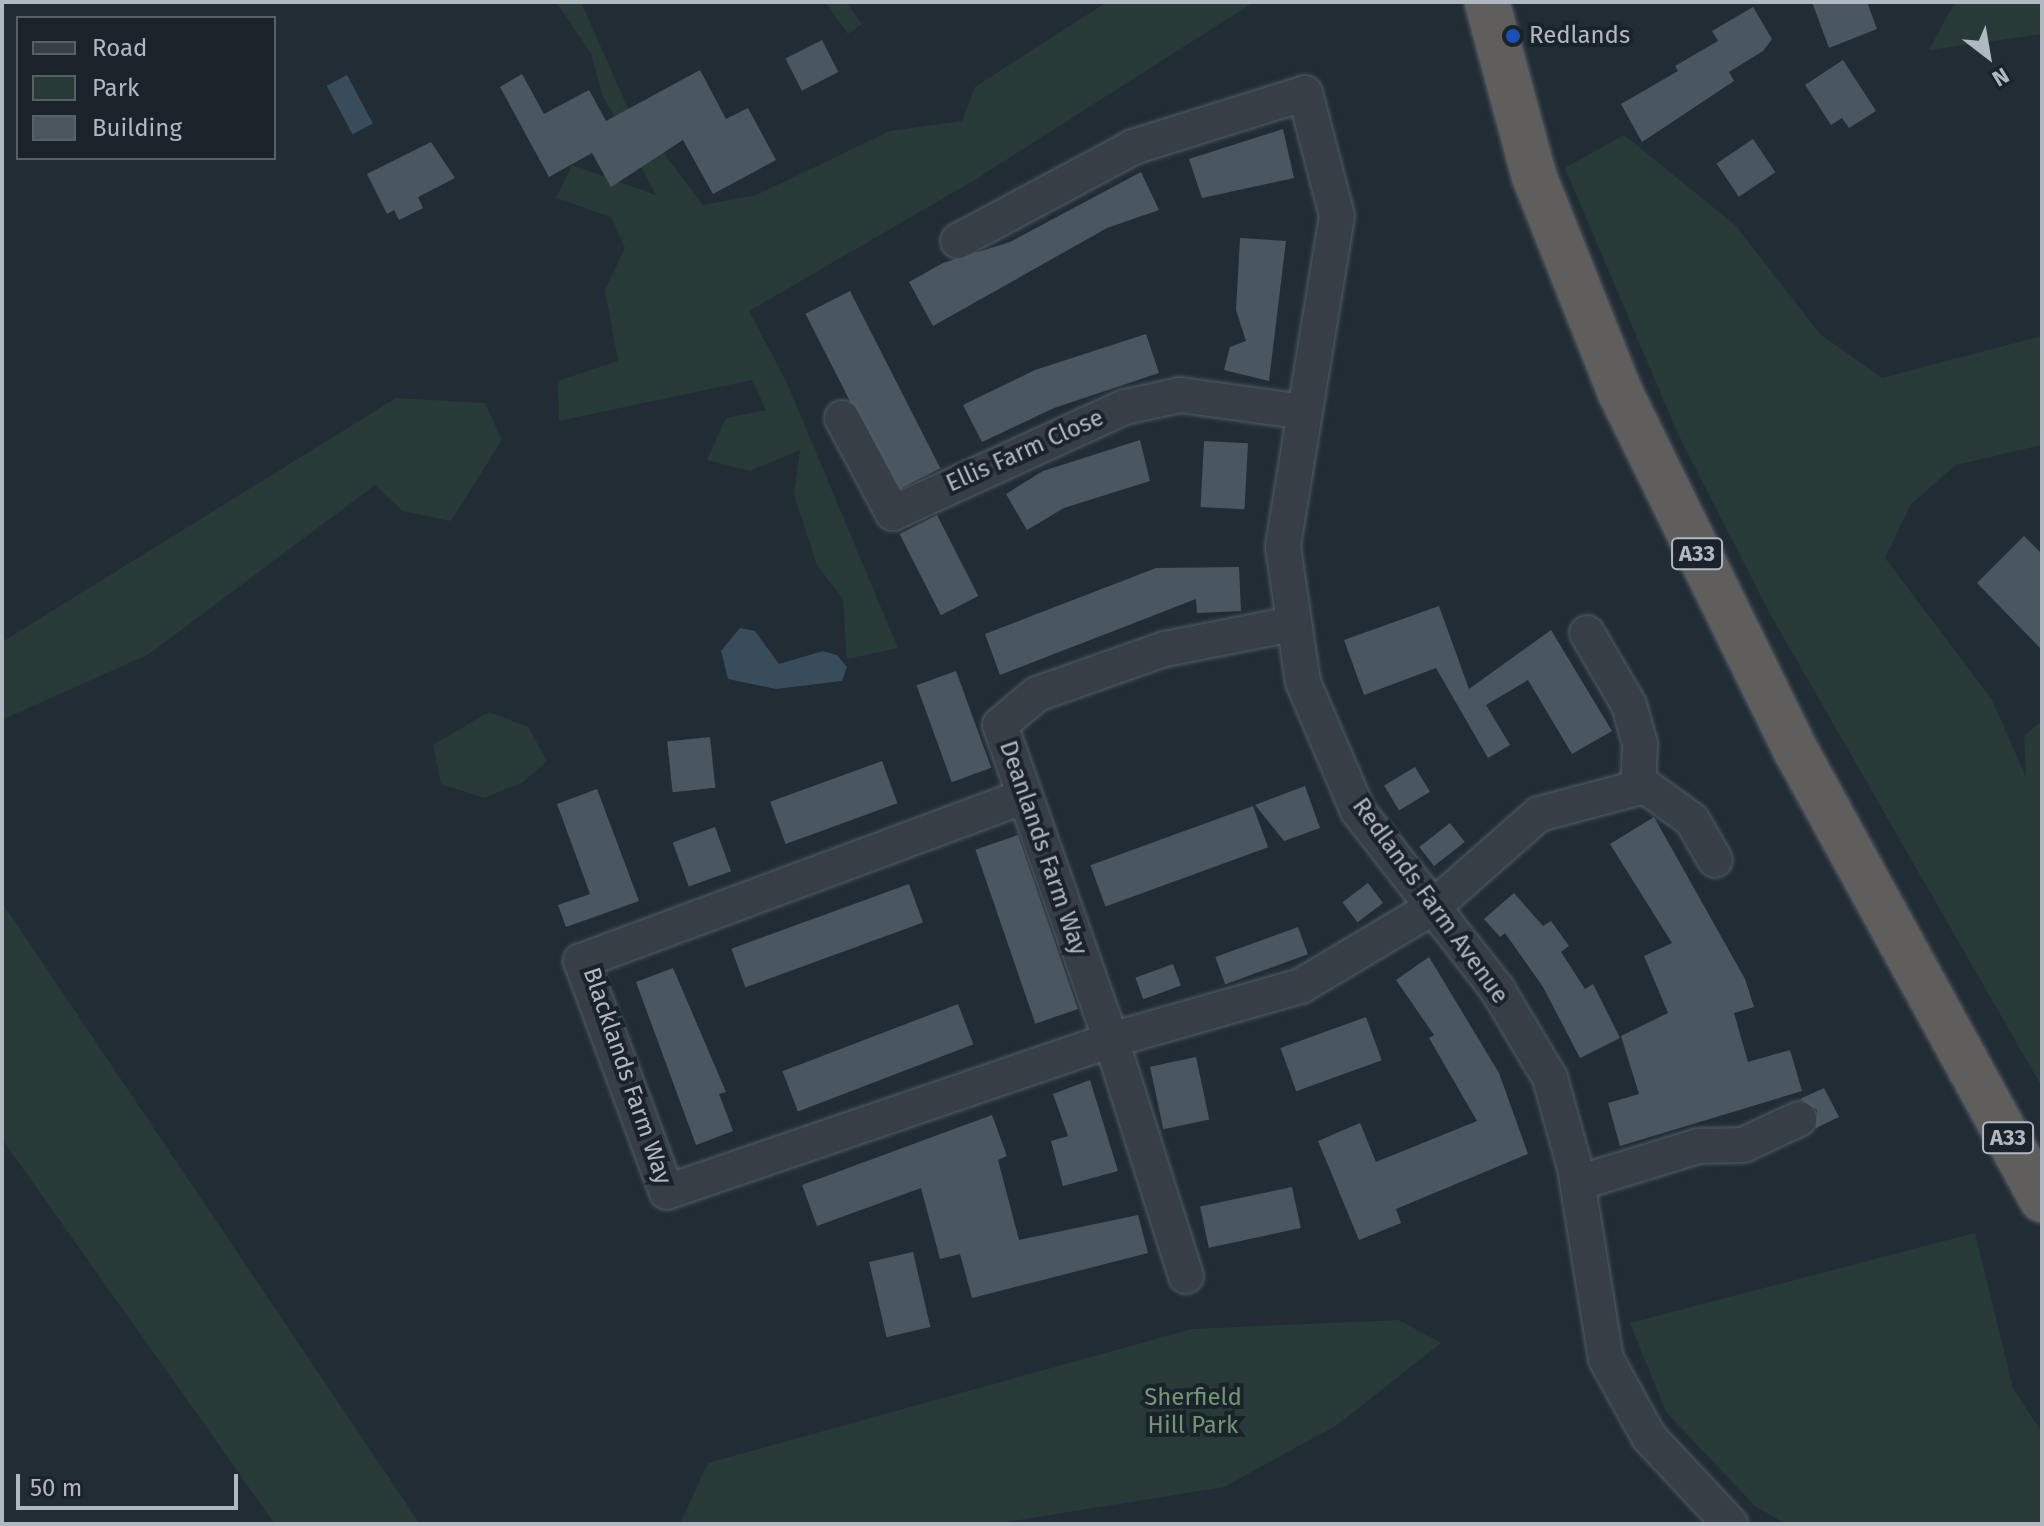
<!DOCTYPE html>
<html>
<head>
<meta charset="utf-8">
<style>
	body { margin:0 }
	#map { position:relative; width:2044px; height:1526px; overflow:hidden; background:#222c35; font-family:"Fira Sans",sans-serif }
	div>[style] { position:absolute }
	[style*='--x'] { left:calc(var(--x)*1px); top:calc(var(--y)*1px); width:calc(var(--w)*1px); rotate:calc(var(--a)*1deg) }
	.green>* { inset:0; background:#273a38 }
	.water>* { inset:0; background:#394c5c; transform-origin:0 0 }
	.building>* { inset:0; background:#4b5760; transform-origin:0 0 }
	.roads { filter:drop-shadow(0 0 2px #535c63) drop-shadow(0 0 2px #535c63) }
	.minor>* { height:34px; margin:-17px; padding:0 17px; transform-origin:17px; border-radius:17px; background:#363e46 }
	.trunk>* { height:44px; margin:-22px; padding:0 22px; transform-origin:22px; border-radius:22px; background:#605e5d }
	.dots>* { width:22px; height:22px; translate:-50% -50%; box-sizing:border-box; border:4px solid #1b232a; border-radius:50% }
	span { translate:-50% -50%; white-space:nowrap; text-align:center; line-height:1.15; -webkit-text-stroke:8px #1b232a; paint-order:stroke }
	.shield-label span { padding:2px 6px; background:#1b232a; border:2px solid; border-radius:6px; -webkit-text-stroke-width:0 }
	.shield-label { font-size:22px; color:#b0b9c2; font-weight:700 }
	.poi-label { font-size:24px; color:#b0b9c2 }
	.left { translate:0 -50%; text-align:left }
	.street-label { font-size:24px; color:#b0b9c2 }
	.park-label { font-size:24px; color:#729676 }
	.frame { position:absolute; inset:0; border:4px solid #b0b9c2; pointer-events:none }
	.legend { position:absolute; left:16px; top:16px; width:260px; height:144px; box-sizing:border-box; background:#1b232a; border:2px solid #575f67; margin:0; padding:10px 14px; list-style:none; font-size:24px; color:#b0b9c2 }
	.legend li { display:flex; align-items:center; gap:16px; height:40px }
	.legend b { width:40px; border:2px solid #575f67 }
	.north { position:absolute; left:1948px; top:16px; width:80px; height:80px; -webkit-text-stroke:6px #1b232a; paint-order:stroke; rotate:149deg; font-size:22px; font-weight:700; line-height:32px; text-align:center; color:#b0b9c2 }
	.north::after { content:''; display:block; margin:auto; width:28px; height:36px; background:#b0b9c2; clip-path:polygon(50% 0,100% 100%,50% 72%,0 100%) }
	.scale { position:absolute; left:16px; top:1474px; width:222px; height:36px; box-sizing:border-box; border:4px solid #b0b9c2; border-top:0; padding-left:10px; font-size:24px; line-height:28px; white-space:nowrap; color:#b0b9c2; -webkit-text-stroke:6px #1b232a; paint-order:stroke }
</style>
</head>
<body>
<div id="map">
	<div class="green">
		<div style="clip-path:polygon(556px 2px,581px 2px,626px 104px,703px 205px,756px 195px,890px 131px,962px 121px,975px 87px,1107px 2px,1254px 2px,973px 181px,749px 311px,787px 383px,898px 648px,847px 659px,843px 599px,817px 565px,794px 495px,800px 450px,750px 471px,707px 460px,726px 418px,766px 410px,752px 380px,559px 421px,558px 381px,618px 361px,605px 290px,625px 248px,611px 217px,556px 198px,572px 165px,656px 195px,602px 94px,591px 53px)"></div>
		<div style="clip-path:polygon(825px 2px,846px 2px,862px 24px,848px 34px)"></div>
		<div style="clip-path:polygon(1955px 2px,2042px 2px,2042px 34px,1929px 50px)"></div>
		<div style="clip-path:polygon(1624px 135px,1735px 225px,1820px 334px,1882px 378px,2042px 336px,2042px 445px,1956px 465px,1911px 504px,1885px 558px,1992px 700px,2026px 777px,2024px 736px,2042px 721px,2042px 1087px,1769px 612px,1678px 434px,1565px 168px)"></div>
		<div style="clip-path:polygon(396px 398px,485px 403px,502px 440px,451px 521px,403px 511px,375px 485px,149px 654px,2px 720px,2px 642px)"></div>
		<div style="clip-path:polygon(489px 712px,528px 727px,547px 761px,523px 782px,484px 798px,441px 784px,433px 745px)"></div>
		<div style="clip-path:polygon(2px 903px,3px 904px,420px 1524px,275px 1524px,2px 1139px)"></div>
		<div style="clip-path:polygon(1975px 1233px,2013px 1388px,2042px 1433px,2042px 1524px,1786px 1524px,1756px 1507px,1666px 1412px,1630px 1323px)"></div>
		<div style="clip-path:polygon(1399px 1320px,1441px 1343px,1337px 1425px,1224px 1487px,994px 1524px,680px 1524px,708px 1463px,1192px 1329px)"></div>
	</div>
	<div class="water">
		<div style="left:347px;top:75px;width:55px;height:23px;rotate:62deg"></div>
		<div style="clip-path:polygon(740px 628px,755px 631px,779px 664px,823px 651px,837px 655px,847px 667px,842px 681px,776px 689px,728px 679px,721px 651px)"></div>
	</div>
	<div class="building">
		<div style="clip-path:polygon(1812px 2px,1867px 2px,1877px 29px,1829px 48px)"></div>
		<div style="clip-path:polygon(1753px 7px,1772px 39px,1763px 51px,1729px 72px,1734px 81px,1642px 142px,1621px 104px,1678px 71px,1675px 66px,1718px 41px,1712px 31px)"></div>
		<div style="left:822px;top:40px;width:36px;height:41px;rotate:63deg"></div>
		<div style="clip-path:polygon(1843px 60px,1876px 111px,1849px 128px,1842px 118px,1831px 125px,1805px 85px)"></div>
		<div style="clip-path:polygon(700px 70px,726px 119px,748px 108px,776px 160px,713px 194px,683px 140px,611px 187px,592px 153px,549px 177px,500px 87px,522px 74px,544px 114px,589px 90px,606px 121px)"></div>
		<div style="clip-path:polygon(1283px 129px,1294px 178px,1202px 198px,1189px 159px)"></div>
		<div style="left:1753px;top:139px;width:40px;height:44px;rotate:56deg"></div>
		<div style="clip-path:polygon(431px 142px,455px 178px,418px 197px,423px 208px,399px 220px,394px 210px,387px 214px,367px 174px)"></div>
		<div style="clip-path:polygon(1141px 172px,1159px 210px,1107px 228px,933px 326px,909px 282px,943px 263px,1010px 242px)"></div>
		<div style="clip-path:polygon(1240px 238px,1286px 241px,1269px 381px,1224px 370px,1230px 347px,1246px 341px,1236px 310px)"></div>
		<div style="left:850px;top:291px;width:199px;height:50px;rotate:63deg"></div>
		<div style="clip-path:polygon(1146px 334px,1159px 373px,1054px 408px,982px 442px,963px 405px,1035px 370px)"></div>
		<div style="clip-path:polygon(1140px 440px,1150px 481px,1064px 508px,1027px 530px,1006px 494px,1043px 471px)"></div>
		<div style="left:1204px;top:441px;width:44px;height:66px;rotate:3deg"></div>
		<div style="left:937px;top:515px;width:91px;height:42px;rotate:63deg"></div>
		<div style="clip-path:polygon(2024px 536px,2042px 554px,2042px 650px,1977px 583px)"></div>
		<div style="clip-path:polygon(1239px 567px,1241px 611px,1197px 613px,1196px 599px,1000px 675px,985px 634px,1156px 568px)"></div>
		<div style="clip-path:polygon(1439px 606px,1469px 689px,1551px 630px,1612px 731px,1572px 754px,1528px 680px,1486px 705px,1510px 745px,1488px 758px,1436px 668px,1364px 695px,1344px 640px)"></div>
		<div style="left:956px;top:671px;width:103px;height:42px;rotate:70deg"></div>
		<div style="left:710px;top:737px;width:51px;height:43px;rotate:84deg"></div>
		<div style="left:882px;top:761px;width:45px;height:119px;rotate:70deg"></div>
		<div style="left:1415px;top:767px;width:29px;height:36px;rotate:59deg"></div>
		<div style="clip-path:polygon(1305px 786px,1320px 828px,1284px 841px,1255px 805px)"></div>
		<div style="clip-path:polygon(597px 789px,639px 901px,566px 927px,558px 905px,590px 894px,557px 804px)"></div>
		<div style="left:1253px;top:806px;width:44px;height:173px;rotate:70deg"></div>
		<div style="clip-path:polygon(1654px 817px,1745px 979px,1754px 1007px,1734px 1013px,1748px 1062px,1790px 1050px,1802px 1091px,1620px 1146px,1608px 1103px,1639px 1094px,1621px 1036px,1668px 1013px,1644px 956px,1672px 943px,1610px 844px)"></div>
		<div style="left:1450px;top:823px;width:24px;height:39px;rotate:52deg"></div>
		<div style="left:715px;top:827px;width:47px;height:45px;rotate:70deg"></div>
		<div style="left:1018px;top:835px;width:184px;height:45px;rotate:71deg"></div>
		<div style="left:1368px;top:883px;width:25px;height:32px;rotate:53deg"></div>
		<div style="left:909px;top:884px;width:41px;height:189px;rotate:70deg"></div>
		<div style="clip-path:polygon(1514px 893px,1543px 926px,1551px 921px,1569px 946px,1561px 952px,1585px 989px,1593px 984px,1620px 1038px,1580px 1058px,1543px 987px,1505px 933px,1500px 937px,1484px 919px)"></div>
		<div style="left:1298px;top:927px;width:29px;height:88px;rotate:70deg"></div>
		<div style="clip-path:polygon(1429px 957px,1499px 1073px,1528px 1154px,1396px 1209px,1401px 1223px,1359px 1240px,1318px 1141px,1360px 1123px,1376px 1162px,1477px 1121px,1429px 1038px,1434px 1035px,1396px 980px)"></div>
		<div style="left:1173px;top:964px;width:23px;height:40px;rotate:70deg"></div>
		<div style="clip-path:polygon(673px 968px,726px 1092px,719px 1094px,733px 1131px,696px 1145px,636px 982px)"></div>
		<div style="left:958px;top:1004px;width:43px;height:188px;rotate:69deg"></div>
		<div style="left:1366px;top:1017px;width:46px;height:91px;rotate:70deg"></div>
		<div style="left:1196px;top:1057px;width:64px;height:47px;rotate:78deg"></div>
		<div style="clip-path:polygon(1090px 1080px,1118px 1171px,1063px 1186px,1051px 1141px,1068px 1136px,1053px 1094px)"></div>
		<div style="clip-path:polygon(1824px 1088px,1839px 1117px,1816px 1128px,1817px 1110px,1800px 1099px)"></div>
		<div style="clip-path:polygon(992px 1115px,1007px 1156px,998px 1160px,1019px 1240px,1138px 1215px,1148px 1253px,972px 1298px,960px 1254px,940px 1259px,921px 1188px,817px 1226px,802px 1185px)"></div>
		<div style="left:1292px;top:1187px;width:42px;height:94px;rotate:78deg"></div>
		<div style="left:913px;top:1252px;width:77px;height:45px;rotate:77deg"></div>
	</div>
	<div class="roads">
		<div class="minor">
			<div style="--x:958;--y:241;--w:199;--a:-28.2"></div>
			<div style="--x:1133;--y:147;--w:180;--a:-17.4"></div>
			<div style="--x:1305;--y:93;--w:127;--a:75.4"></div>
			<div style="--x:1337;--y:216;--w:335;--a:99.3"></div>
			<div style="--x:1283;--y:547;--w:136;--a:81.6"></div>
			<div style="--x:1303;--y:682;--w:140;--a:66.9"></div>
			<div style="--x:1358;--y:811;--w:226;--a:52"></div>
			<div style="--x:1497;--y:989;--w:104;--a:59.2"></div>
			<div style="--x:1550;--y:1078;--w:93;--a:74.5"></div>
			<div style="--x:1575;--y:1168;--w:193;--a:80.8"></div>
			<div style="--x:1606;--y:1359;--w:89;--a:61.1"></div>
			<div style="--x:1649;--y:1437;--w:119;--a:47"></div>
			<div style="--x:842;--y:418;--w:108;--a:61.8"></div>
			<div style="--x:893;--y:513;--w:255;--a:-24.6"></div>
			<div style="--x:1125;--y:407;--w:56;--a:-12.3"></div>
			<div style="--x:1180;--y:395;--w:125;--a:7.8"></div>
			<div style="--x:1587;--y:633;--w:83;--a:59.7"></div>
			<div style="--x:1629;--y:705;--w:41;--a:74.2"></div>
			<div style="--x:1640;--y:744;--w:44;--a:92.6"></div>
			<div style="--x:1025;--y:796;--w:474;--a:159.6"></div>
			<div style="--x:581;--y:961;--w:246;--a:69.6"></div>
			<div style="--x:667;--y:1192;--w:469;--a:-18.9"></div>
			<div style="--x:1111;--y:1040;--w:334;--a:-109.4"></div>
			<div style="--x:1000;--y:725;--w:48;--a:-40"></div>
			<div style="--x:1037;--y:694;--w:136;--a:-19.4"></div>
			<div style="--x:1165;--y:649;--w:130;--a:-11.1"></div>
			<div style="--x:1578;--y:1183;--w:126;--a:-17.1"></div>
			<div style="--x:1698;--y:1146;--w:45;--a:-1.3"></div>
			<div style="--x:1743;--y:1145;--w:62;--a:-24.9"></div>
			<div style="--x:1186;--y:1276;--w:248;--a:-107.6"></div>
			<div style="--x:1111;--y:1040;--w:198;--a:-15.9"></div>
			<div style="--x:1301;--y:986;--w:152;--a:-30.8"></div>
			<div style="--x:1432;--y:908;--w:142;--a:-41.3"></div>
			<div style="--x:1539;--y:814;--w:110;--a:-14.8"></div>
			<div style="--x:1645;--y:786;--w:58;--a:35.9"></div>
			<div style="--x:1692;--y:820;--w:46;--a:60.1"></div>
		</div>
		<div class="trunk">
			<div style="--x:1487;--y:2;--w:180;--a:74.9"></div>
			<div style="--x:1534;--y:176;--w:232;--a:68.3"></div>
			<div style="--x:1620;--y:392;--w:400;--a:63.9"></div>
			<div style="--x:1796;--y:751;--w:512;--a:61.28"></div>
		</div>
	</div>
	<div class="dots">
		<div style="left:1513px;top:36px;background:#1a4fb4"></div>
	</div>
	<div class="shield-label">
		<span style="left:1697px;top:554px">A33</span>
		<span style="left:2008px;top:1138px">A33</span>
	</div>
	<div class="poi-label">
		<span class="left" style="left:1529px;top:36px">Redlands</span>
	</div>
	<div class="street-label">
		<span style="left:1025px;top:451px;rotate:-24deg">Ellis Farm Close</span>
		<span style="left:1043px;top:848px;rotate:71deg">Deanlands Farm Way</span>
		<span style="left:1430px;top:901px;rotate:54deg">Redlands Farm Avenue</span>
		<span style="left:627px;top:1076px;rotate:71deg">Blacklands Farm Way</span>
	</div>
	<div class="park-label">
		<span style="left:1193px;top:1412px">Sherfield<br>Hill Park</span>
	</div>
	<div class="frame"></div>
	<ul class="legend">
	<li><b style="height:10px;background:#363e46"></b>Road</li>
	<li><b style="height:22px;background:#273a38"></b>Park</li>
	<li><b style="height:22px;background:#4b5760"></b>Building</li>
	</ul>
	<div class="north">N</div>
	<div class="scale">50 m</div>
</div>
</body>
</html>
